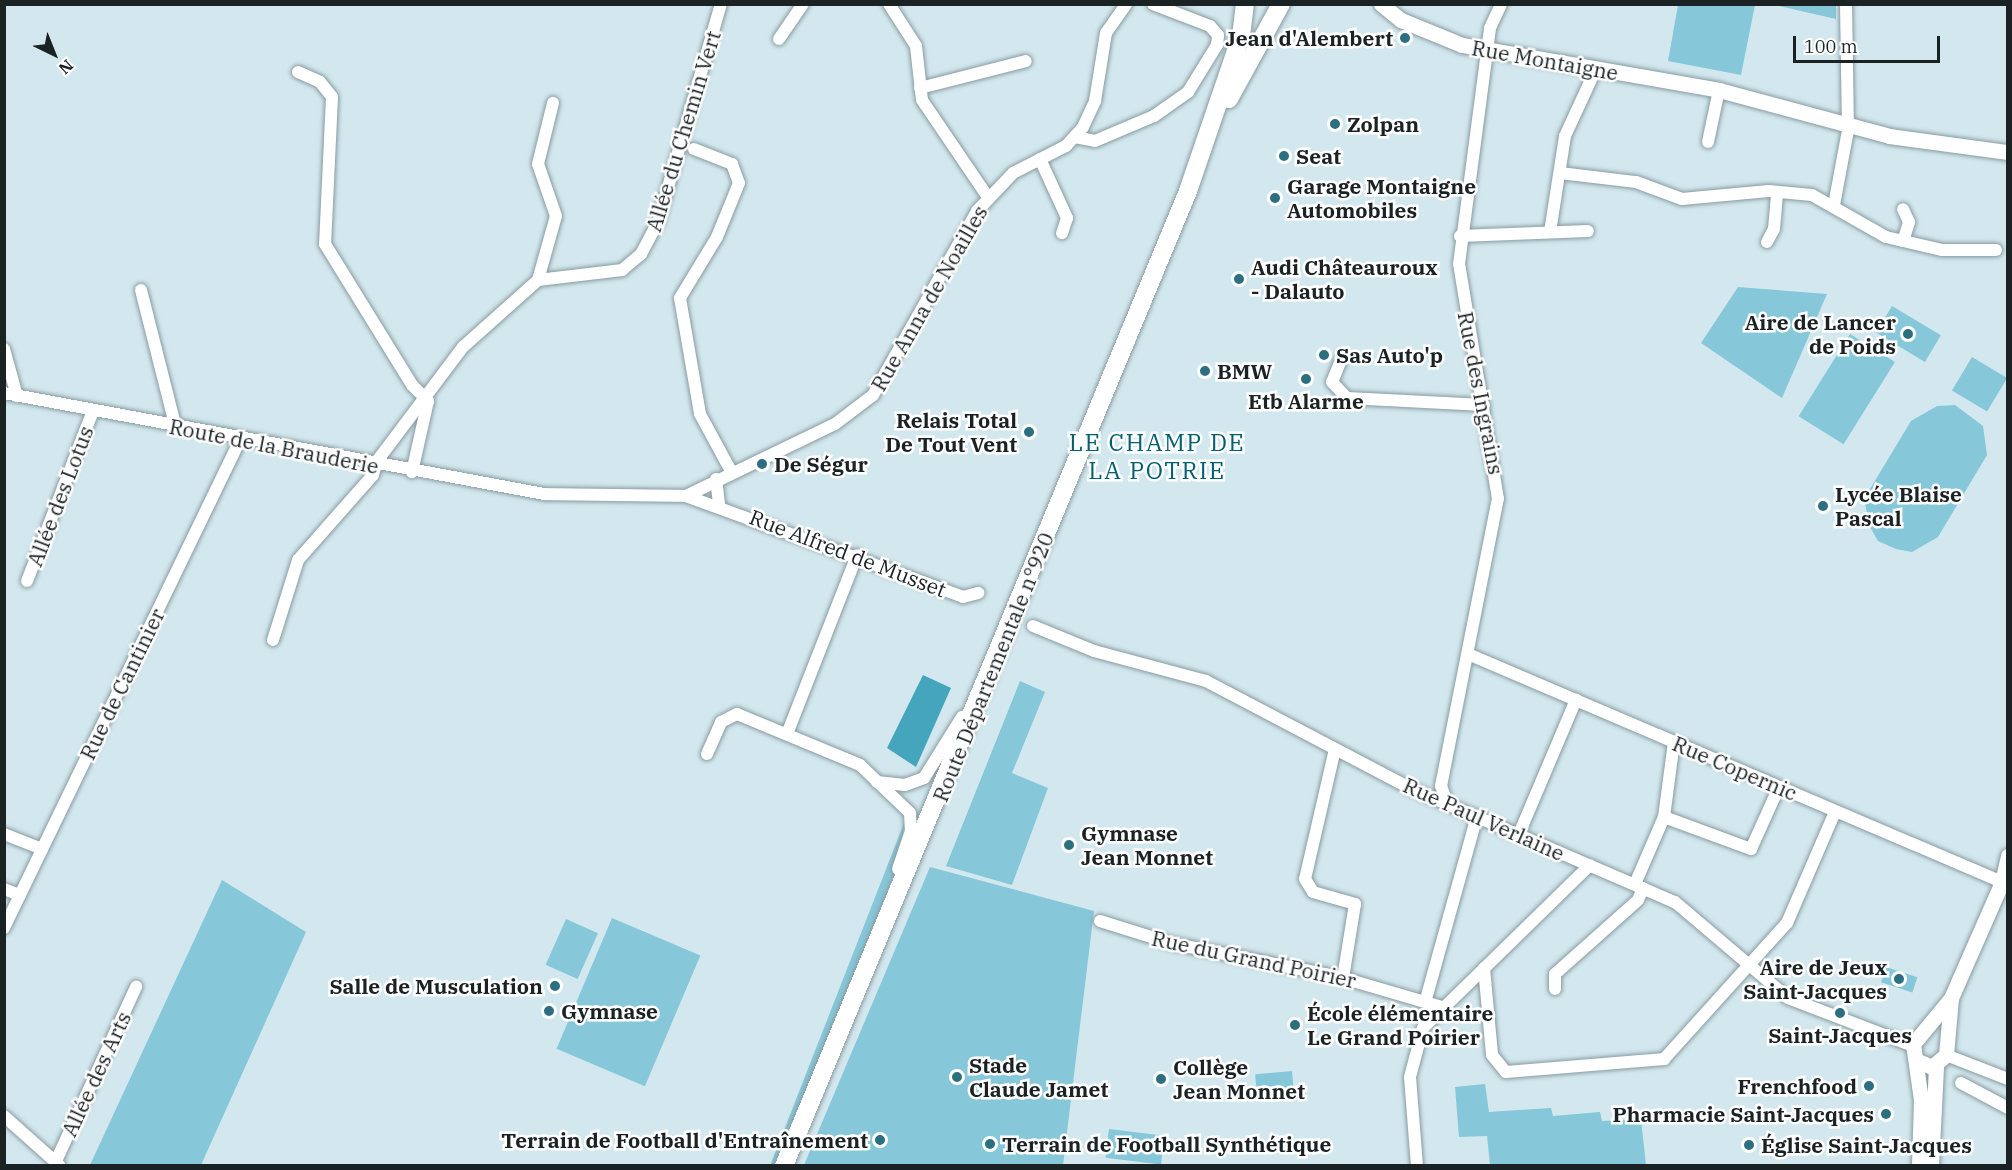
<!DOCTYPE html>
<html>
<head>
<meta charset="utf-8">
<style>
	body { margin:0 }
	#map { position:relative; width:2012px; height:1170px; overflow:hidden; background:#d3e8ee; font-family:"IBM Plex Serif",serif }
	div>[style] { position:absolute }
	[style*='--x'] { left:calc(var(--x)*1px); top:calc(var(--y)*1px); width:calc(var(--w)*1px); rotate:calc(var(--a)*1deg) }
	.green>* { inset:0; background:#86c7d9; transform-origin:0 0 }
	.water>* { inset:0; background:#44a5bd }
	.roads { filter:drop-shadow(0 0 2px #889ba1) drop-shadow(0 0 2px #889ba1) }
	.minor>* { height:12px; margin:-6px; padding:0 6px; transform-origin:6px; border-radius:6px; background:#fff }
	.tertiary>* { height:15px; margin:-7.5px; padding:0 7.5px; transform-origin:7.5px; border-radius:7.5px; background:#fff }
	.primary>* { height:18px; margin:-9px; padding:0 9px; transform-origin:9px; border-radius:9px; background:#fff }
	.dots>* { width:16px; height:16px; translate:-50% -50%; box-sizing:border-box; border:3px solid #fff; border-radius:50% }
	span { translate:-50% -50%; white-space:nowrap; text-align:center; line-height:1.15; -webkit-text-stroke:5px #fff; paint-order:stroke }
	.poi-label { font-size:21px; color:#1a2224; font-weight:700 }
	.right { translate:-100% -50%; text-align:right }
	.left { translate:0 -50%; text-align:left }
	.street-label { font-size:21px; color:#1a2224 }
	.quarter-label { font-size:24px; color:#006072; letter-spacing:1.5px }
	.frame { position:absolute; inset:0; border:6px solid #1a2224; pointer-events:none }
	.north { position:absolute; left:24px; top:24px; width:60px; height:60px; -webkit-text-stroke:4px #fff; paint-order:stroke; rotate:137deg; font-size:16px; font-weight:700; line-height:24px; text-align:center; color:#1a2224 }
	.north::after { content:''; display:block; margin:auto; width:21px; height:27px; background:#1a2224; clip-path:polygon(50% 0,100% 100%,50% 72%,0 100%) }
	.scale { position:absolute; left:1793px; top:36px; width:147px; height:27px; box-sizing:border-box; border:3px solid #1a2224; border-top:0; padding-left:8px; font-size:18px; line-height:21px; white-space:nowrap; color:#1a2224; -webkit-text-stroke:4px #fff; paint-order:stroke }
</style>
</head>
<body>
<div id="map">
	<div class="green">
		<div style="clip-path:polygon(1678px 5px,1755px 5px,1741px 75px,1668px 61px)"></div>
		<div style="clip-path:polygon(1775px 5px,1836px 5px,1836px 19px)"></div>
		<div style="clip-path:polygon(1738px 287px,1827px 294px,1782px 398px,1701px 343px)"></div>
		<div style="left:1892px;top:306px;width:57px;height:31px;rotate:31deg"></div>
		<div style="left:1850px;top:334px;width:53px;height:97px;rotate:32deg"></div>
		<div style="left:1972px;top:357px;width:41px;height:39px;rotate:31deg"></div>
		<div style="clip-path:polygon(1955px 405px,1983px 426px,1987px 455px,1938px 537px,1912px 552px,1896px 549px,1878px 541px,1870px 527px,1864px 499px,1911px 421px,1937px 406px)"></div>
		<div style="clip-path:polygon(1020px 681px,1045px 692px,1012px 773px,1048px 788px,1012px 885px,946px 866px)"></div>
		<div style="clip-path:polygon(906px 818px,896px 870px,843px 1005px,777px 1165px,770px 1166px)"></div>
		<div style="clip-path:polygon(930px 867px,1094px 911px,1063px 1165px,804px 1165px)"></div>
		<div style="clip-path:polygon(222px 880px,306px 932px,201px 1165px,90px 1165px)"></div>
		<div style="left:612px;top:918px;width:96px;height:142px;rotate:23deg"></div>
		<div style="left:566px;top:919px;width:35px;height:50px;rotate:24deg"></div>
		<div style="left:1886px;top:967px;width:33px;height:16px;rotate:18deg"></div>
		<div style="left:1292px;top:1071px;width:22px;height:37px;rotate:85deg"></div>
		<div style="clip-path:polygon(1485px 1084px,1489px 1112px,1551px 1108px,1553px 1116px,1600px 1112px,1602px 1121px,1641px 1119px,1646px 1165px,1490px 1165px,1487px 1136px,1459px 1137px,1455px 1087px)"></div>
		<div style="left:1109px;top:1129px;width:56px;height:29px;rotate:7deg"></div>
	</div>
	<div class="water">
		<div style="clip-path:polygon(923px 675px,951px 688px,916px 767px,887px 748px)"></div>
	</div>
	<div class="roads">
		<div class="minor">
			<div style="--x:889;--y:4;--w:50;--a:57.3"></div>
			<div style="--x:916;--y:46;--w:54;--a:83.7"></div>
			<div style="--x:922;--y:100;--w:117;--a:55.8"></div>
			<div style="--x:779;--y:39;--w:42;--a:-55.6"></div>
			<div style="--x:298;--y:72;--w:24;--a:24"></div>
			<div style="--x:320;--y:82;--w:19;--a:51"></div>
			<div style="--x:332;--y:97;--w:147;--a:92.7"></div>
			<div style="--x:325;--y:244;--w:166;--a:58.3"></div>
			<div style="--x:412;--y:385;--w:23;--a:45"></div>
			<div style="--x:428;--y:401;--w:73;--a:102.7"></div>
			<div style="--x:920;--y:88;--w:109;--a:-14.3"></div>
			<div style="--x:1075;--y:137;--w:20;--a:11"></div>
			<div style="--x:1095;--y:141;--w:64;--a:-23"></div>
			<div style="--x:1154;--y:116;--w:42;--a:-35.2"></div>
			<div style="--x:1188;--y:92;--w:55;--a:-58.3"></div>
			<div style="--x:1217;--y:45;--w:10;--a:-84"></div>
			<div style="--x:1218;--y:35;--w:12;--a:-132"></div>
			<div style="--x:1210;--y:26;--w:61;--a:-158.9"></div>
			<div style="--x:1708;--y:142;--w:53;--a:-78.1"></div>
			<div style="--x:694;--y:149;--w:41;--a:21.5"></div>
			<div style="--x:732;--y:164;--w:20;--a:70"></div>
			<div style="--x:739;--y:183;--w:58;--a:112.2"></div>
			<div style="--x:717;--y:237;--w:71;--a:121.2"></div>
			<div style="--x:680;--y:298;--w:118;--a:80.2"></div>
			<div style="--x:700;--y:414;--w:65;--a:61.5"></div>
			<div style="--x:1040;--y:159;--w:65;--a:65.4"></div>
			<div style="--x:1067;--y:218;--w:16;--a:108"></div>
			<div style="--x:1560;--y:173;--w:77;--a:6.8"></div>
			<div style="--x:1636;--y:182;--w:49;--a:20.3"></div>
			<div style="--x:1682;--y:199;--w:87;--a:-5.3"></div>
			<div style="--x:1769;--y:191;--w:43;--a:5.3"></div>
			<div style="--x:1812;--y:195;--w:85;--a:29.6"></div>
			<div style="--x:1886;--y:237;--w:57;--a:13.1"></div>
			<div style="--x:1942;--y:250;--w:54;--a:0"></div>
			<div style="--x:1834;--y:205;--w:76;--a:-79.4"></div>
			<div style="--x:1848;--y:130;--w:126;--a:-90.9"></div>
			<div style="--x:1550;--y:232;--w:97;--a:-81.1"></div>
			<div style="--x:1565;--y:136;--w:74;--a:-65.2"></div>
			<div style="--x:1460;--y:236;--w:128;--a:-2.2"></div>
			<div style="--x:1903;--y:241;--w:20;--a:-72"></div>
			<div style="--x:1909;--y:222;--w:14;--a:-115"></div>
			<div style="--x:1767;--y:242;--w:15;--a:-62"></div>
			<div style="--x:1774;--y:229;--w:37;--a:-85"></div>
			<div style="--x:538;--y:280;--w:85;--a:-6.8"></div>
			<div style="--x:622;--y:270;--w:25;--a:-40"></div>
			<div style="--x:641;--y:254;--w:36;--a:-62"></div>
			<div style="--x:658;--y:222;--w:227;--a:-73.9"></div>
			<div style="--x:141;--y:290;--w:142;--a:75.8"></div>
			<div style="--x:4;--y:349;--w:49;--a:74.5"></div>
			<div style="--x:1341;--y:360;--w:24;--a:112"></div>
			<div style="--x:1332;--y:382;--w:22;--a:47"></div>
			<div style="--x:1347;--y:398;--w:137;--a:2.9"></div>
			<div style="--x:4;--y:393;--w:549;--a:10.59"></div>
			<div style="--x:544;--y:494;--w:142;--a:0.8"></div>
			<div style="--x:686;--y:496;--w:295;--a:20"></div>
			<div style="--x:963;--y:597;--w:16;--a:-15"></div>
			<div style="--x:716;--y:479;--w:25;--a:83"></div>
			<div style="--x:686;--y:496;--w:165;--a:-25.8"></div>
			<div style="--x:835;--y:424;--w:48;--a:-37.3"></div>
			<div style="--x:873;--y:395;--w:211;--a:-60.5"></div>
			<div style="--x:977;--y:211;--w:52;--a:-46.5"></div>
			<div style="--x:1013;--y:173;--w:59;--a:-27"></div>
			<div style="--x:1066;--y:146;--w:25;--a:-48"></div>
			<div style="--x:1083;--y:127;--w:29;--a:-65"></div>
			<div style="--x:1095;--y:101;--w:69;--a:-80.8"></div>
			<div style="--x:1106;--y:33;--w:35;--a:-55"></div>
			<div style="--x:27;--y:581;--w:182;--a:-68.8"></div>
			<div style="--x:1033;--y:626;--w:66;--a:22.3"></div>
			<div style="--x:1094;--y:651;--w:116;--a:15"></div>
			<div style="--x:1206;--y:681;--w:233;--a:27.7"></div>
			<div style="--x:1412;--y:789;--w:286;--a:23.3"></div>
			<div style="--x:1675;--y:902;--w:148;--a:40.3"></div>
			<div style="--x:1788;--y:998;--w:134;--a:21"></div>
			<div style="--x:273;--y:640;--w:84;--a:-72.6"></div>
			<div style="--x:298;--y:560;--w:113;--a:-48.6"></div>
			<div style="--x:373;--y:475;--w:15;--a:-74"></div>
			<div style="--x:377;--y:461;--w:143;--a:-53"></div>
			<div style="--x:463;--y:347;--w:101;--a:-41.8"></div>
			<div style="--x:538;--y:280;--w:66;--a:-74.3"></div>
			<div style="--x:556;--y:216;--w:55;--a:-109.1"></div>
			<div style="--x:538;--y:164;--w:63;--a:-76.2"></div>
			<div style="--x:1468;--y:654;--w:581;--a:23.12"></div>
			<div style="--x:787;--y:734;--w:192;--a:-68.6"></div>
			<div style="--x:1335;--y:749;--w:133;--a:103"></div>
			<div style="--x:1305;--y:879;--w:15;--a:58"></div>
			<div style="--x:1313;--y:892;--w:44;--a:15.9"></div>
			<div style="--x:1355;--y:904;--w:75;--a:99.2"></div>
			<div style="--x:707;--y:754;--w:35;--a:-66"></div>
			<div style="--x:721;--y:722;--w:18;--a:-27"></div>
			<div style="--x:737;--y:714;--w:133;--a:22.5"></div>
			<div style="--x:860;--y:765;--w:69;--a:43.8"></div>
			<div style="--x:910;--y:813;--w:18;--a:87"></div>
			<div style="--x:911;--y:831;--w:40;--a:108.9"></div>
			<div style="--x:877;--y:782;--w:28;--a:6"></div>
			<div style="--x:905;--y:785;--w:20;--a:-20"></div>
			<div style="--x:924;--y:778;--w:72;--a:-58.1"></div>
			<div style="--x:1447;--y:803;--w:18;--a:-109"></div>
			<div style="--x:1441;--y:786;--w:293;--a:-78.8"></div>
			<div style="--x:1498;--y:499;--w:238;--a:-99.4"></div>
			<div style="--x:1459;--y:264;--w:238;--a:-82.5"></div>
			<div style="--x:1490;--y:28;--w:26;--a:-65"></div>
			<div style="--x:1664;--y:817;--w:93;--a:20.2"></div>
			<div style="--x:1751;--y:849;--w:68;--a:-65.7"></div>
			<div style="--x:4;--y:834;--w:41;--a:21.5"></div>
			<div style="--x:1519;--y:834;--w:146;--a:-67"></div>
			<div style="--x:1635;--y:884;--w:73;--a:-66.6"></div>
			<div style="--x:1664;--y:817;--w:76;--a:-82.4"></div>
			<div style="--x:4;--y:889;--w:17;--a:21"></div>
			<div style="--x:1100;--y:921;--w:73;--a:17.4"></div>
			<div style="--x:1170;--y:943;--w:177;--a:11.4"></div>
			<div style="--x:1343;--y:978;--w:103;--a:16.3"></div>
			<div style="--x:4;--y:928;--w:542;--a:-64.19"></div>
			<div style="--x:1484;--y:968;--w:87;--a:84.7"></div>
			<div style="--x:1492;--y:1055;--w:22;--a:51"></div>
			<div style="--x:1506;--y:1072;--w:159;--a:-4.7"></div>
			<div style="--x:1664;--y:1059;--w:183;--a:-47.9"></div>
			<div style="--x:1787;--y:923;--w:121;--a:-66.6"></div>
			<div style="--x:1555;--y:989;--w:15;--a:-90"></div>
			<div style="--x:1555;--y:974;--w:111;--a:-41.7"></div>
			<div style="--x:1638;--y:900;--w:13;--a:-67"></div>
			<div style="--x:1426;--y:999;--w:190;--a:-74.4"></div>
			<div style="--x:1946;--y:1055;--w:66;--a:21.2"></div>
			<div style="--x:1961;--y:1083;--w:53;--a:28"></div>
			<div style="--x:4;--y:1116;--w:74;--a:41.7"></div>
			<div style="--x:56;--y:1161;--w:192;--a:-65.3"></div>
			<div style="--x:1417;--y:1166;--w:89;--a:-94.5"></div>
			<div style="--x:1410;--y:1077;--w:51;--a:-75.1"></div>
			<div style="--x:1423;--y:1028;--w:233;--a:-44.3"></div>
		</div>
		<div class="tertiary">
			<div style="--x:1381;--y:4;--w:26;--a:39"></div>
			<div style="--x:1401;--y:20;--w:66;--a:22.3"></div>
			<div style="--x:1462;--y:45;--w:261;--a:9.9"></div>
			<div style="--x:1719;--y:90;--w:176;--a:15.1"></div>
			<div style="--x:1889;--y:136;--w:120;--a:7.7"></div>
			<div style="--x:1916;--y:1060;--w:17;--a:24"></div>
			<div style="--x:1932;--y:1067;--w:18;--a:-41"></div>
			<div style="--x:1946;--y:1055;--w:57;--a:-85"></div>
			<div style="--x:1951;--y:998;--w:127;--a:-66.3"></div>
			<div style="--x:2002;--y:882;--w:27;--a:-77"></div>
			<div style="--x:1919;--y:1166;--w:66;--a:-88.3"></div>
			<div style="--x:1921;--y:1100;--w:57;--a:-98.1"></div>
			<div style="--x:1913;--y:1044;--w:60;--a:-50.4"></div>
			<div style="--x:1931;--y:1166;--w:100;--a:-87.1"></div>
		</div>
		<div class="primary">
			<div style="--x:1229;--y:99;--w:108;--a:-61.3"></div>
			<div style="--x:784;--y:1166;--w:1055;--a:-67.49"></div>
			<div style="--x:1188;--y:191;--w:164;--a:-71.1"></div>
			<div style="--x:1241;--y:36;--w:32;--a:-83"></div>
		</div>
	</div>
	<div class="dots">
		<div style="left:1405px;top:38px;background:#2b6f80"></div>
		<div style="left:1335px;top:124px;background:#2b6f80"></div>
		<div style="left:1284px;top:156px;background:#2b6f80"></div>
		<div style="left:1275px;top:198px;background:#2b6f80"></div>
		<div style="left:1239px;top:279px;background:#2b6f80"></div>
		<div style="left:1908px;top:334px;background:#2b6f80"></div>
		<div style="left:1324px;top:355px;background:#2b6f80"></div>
		<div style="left:1205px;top:371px;background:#2b6f80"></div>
		<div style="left:1306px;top:379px;background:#2b6f80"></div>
		<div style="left:1029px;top:432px;background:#2b6f80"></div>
		<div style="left:762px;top:464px;background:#2b6f80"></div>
		<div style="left:1823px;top:506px;background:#2b6f80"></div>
		<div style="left:1069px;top:845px;background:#2b6f80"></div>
		<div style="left:1899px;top:979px;background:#2b6f80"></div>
		<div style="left:555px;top:986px;background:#2b6f80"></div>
		<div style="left:549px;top:1011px;background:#2b6f80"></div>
		<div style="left:1840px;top:1013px;background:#2b6f80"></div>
		<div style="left:1295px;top:1025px;background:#2b6f80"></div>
		<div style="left:957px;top:1077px;background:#2b6f80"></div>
		<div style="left:1161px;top:1079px;background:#2b6f80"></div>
		<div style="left:1869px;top:1086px;background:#2b6f80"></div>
		<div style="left:1886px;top:1114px;background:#2b6f80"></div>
		<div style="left:880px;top:1140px;background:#2b6f80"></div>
		<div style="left:990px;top:1144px;background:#2b6f80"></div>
		<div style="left:1749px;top:1145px;background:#2b6f80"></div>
	</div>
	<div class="poi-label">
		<span class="right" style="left:1393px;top:38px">Jean d'Alembert</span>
		<span class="left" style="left:1347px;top:124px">Zolpan</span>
		<span class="left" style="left:1296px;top:156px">Seat</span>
		<span class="left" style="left:1287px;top:198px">Garage Montaigne<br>Automobiles</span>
		<span class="left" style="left:1251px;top:279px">Audi Châteauroux<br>- Dalauto</span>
		<span class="right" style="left:1896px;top:334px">Aire de Lancer<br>de Poids</span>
		<span class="left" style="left:1336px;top:355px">Sas Auto'p</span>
		<span class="left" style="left:1217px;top:371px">BMW</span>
		<span style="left:1306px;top:401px">Etb Alarme</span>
		<span class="right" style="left:1017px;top:432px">Relais Total<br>De Tout Vent</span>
		<span class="left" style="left:774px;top:464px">De Ségur</span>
		<span class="left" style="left:1835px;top:506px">Lycée Blaise<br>Pascal</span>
		<span class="left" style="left:1081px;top:845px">Gymnase<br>Jean Monnet</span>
		<span class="right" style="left:1887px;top:979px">Aire de Jeux<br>Saint-Jacques</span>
		<span class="right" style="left:543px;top:986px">Salle de Musculation</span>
		<span class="left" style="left:561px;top:1011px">Gymnase</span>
		<span class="left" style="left:1307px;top:1025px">École élémentaire<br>Le Grand Poirier</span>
		<span style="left:1840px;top:1035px">Saint-Jacques</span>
		<span class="left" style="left:969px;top:1077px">Stade<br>Claude Jamet</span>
		<span class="left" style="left:1173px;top:1079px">Collège<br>Jean Monnet</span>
		<span class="right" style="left:1857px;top:1086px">Frenchfood</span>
		<span class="right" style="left:1874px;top:1114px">Pharmacie Saint-Jacques</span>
		<span class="right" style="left:868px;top:1140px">Terrain de Football d'Entraînement</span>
		<span class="left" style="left:1002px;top:1144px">Terrain de Football Synthétique</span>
		<span class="left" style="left:1761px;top:1145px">Église Saint-Jacques</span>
	</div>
	<div class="street-label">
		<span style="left:1545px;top:60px;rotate:10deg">Rue Montaigne</span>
		<span style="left:683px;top:131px;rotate:-73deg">Allée du Chemin Vert</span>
		<span style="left:929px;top:298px;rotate:-60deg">Rue Anna de Noailles</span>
		<span style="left:1481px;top:393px;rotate:79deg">Rue des Ingrains</span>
		<span style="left:274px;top:446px;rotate:11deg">Route de la Brauderie</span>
		<span style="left:60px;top:496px;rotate:-69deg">Allée des Lotus</span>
		<span style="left:848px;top:553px;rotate:21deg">Rue Alfred de Musset</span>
		<span style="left:993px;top:667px;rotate:-68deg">Route Départementale n°920</span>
		<span style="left:122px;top:684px;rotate:-64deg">Rue de Cantinier</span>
		<span style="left:1735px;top:768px;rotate:23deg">Rue Copernic</span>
		<span style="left:1484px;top:819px;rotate:24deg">Rue Paul Verlaine</span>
		<span style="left:1254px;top:959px;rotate:12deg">Rue du Grand Poirier</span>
		<span style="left:96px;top:1074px;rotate:-65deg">Allée des Arts</span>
	</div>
	<div class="quarter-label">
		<span style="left:1157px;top:457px">LE CHAMP DE<br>LA POTRIE</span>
	</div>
	<div class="frame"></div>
	<div class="north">N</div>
	<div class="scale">100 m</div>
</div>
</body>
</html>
